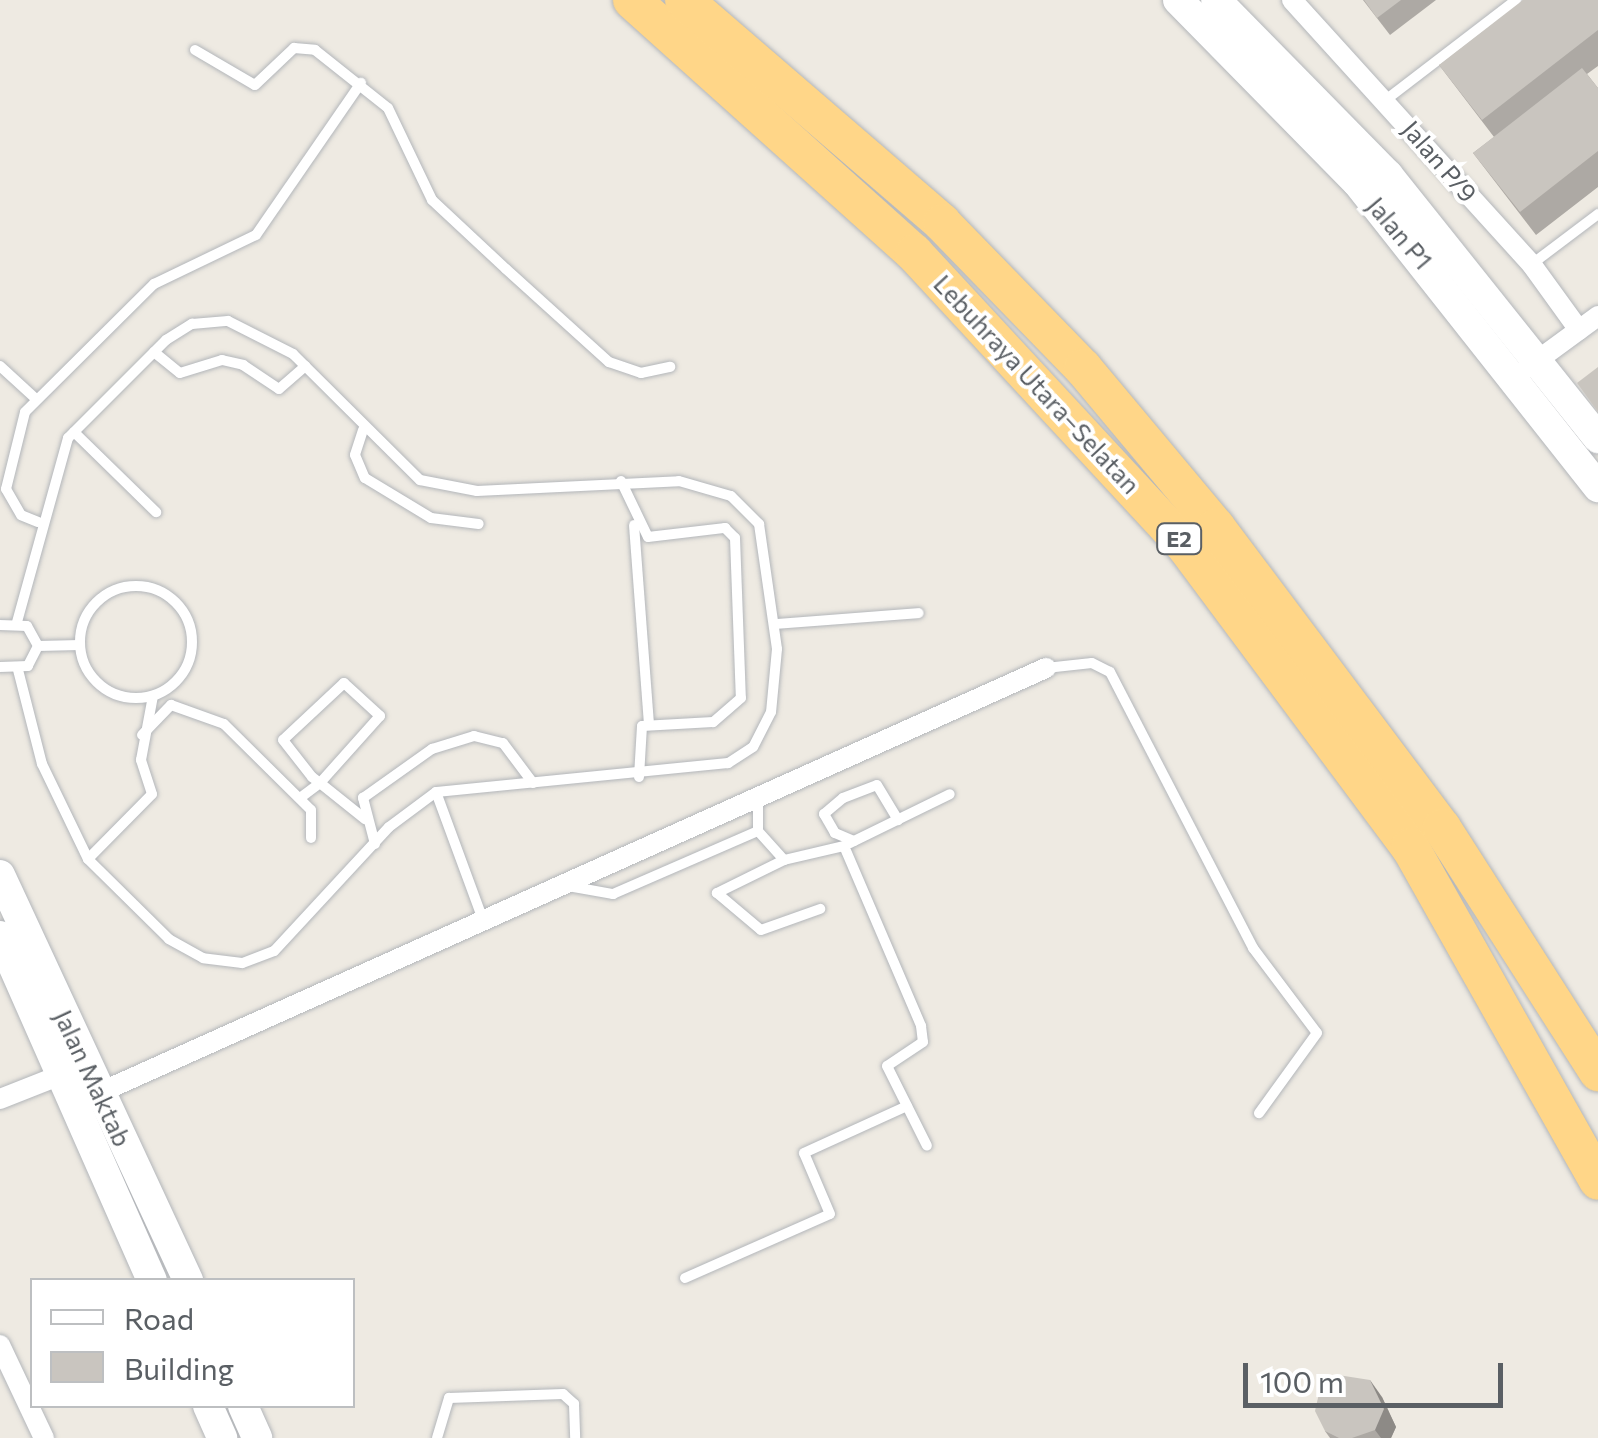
<!DOCTYPE html>
<html>
<head>
<meta charset="utf-8">
<style>
	body { margin:0 }
	#map { position:relative; width:1598px; height:1438px; overflow:hidden; background:#eeeae2; font-family:Commissioner,sans-serif }
	div>[style] { position:absolute }
	[style*='--x'] { left:calc(var(--x)*1px); top:calc(var(--y)*1px); width:calc(var(--w)*1px); rotate:calc(var(--a)*1deg) }
	.roads { filter:drop-shadow(0 0 2px #b3b6ba) drop-shadow(0 0 2px #b3b6ba) }
	.lane>* { height:10px; margin:-5px; padding:0 5px; transform-origin:5px; border-radius:5px; background:#fff }
	.lane>.ring { margin:-5px; padding:0; box-sizing:content-box; background:none; border:10px solid #fff; border-radius:50% }
	.street>* { height:20px; margin:-10px; padding:0 10px; transform-origin:10px; border-radius:10px; background:#fff }
	.secondary>* { height:30px; margin:-15px; padding:0 15px; transform-origin:15px; border-radius:15px; background:#fff }
	.highway>* { height:38px; margin:-19px; padding:0 19px; transform-origin:19px; border-radius:19px; background:#ffd688 }
	.wall>* { inset:0; background:#ada9a4 }
	.shaded-wall>* { inset:0; background:#8d8a86 }
	.building>* { inset:0; background:#c9c5bf }
	span { translate:-50% -50%; white-space:nowrap; text-align:center; line-height:1.15; -webkit-text-stroke:8px #fff; paint-order:stroke }
	.shield-label span { padding:2px 8px; background:#fff; border:2px solid; border-radius:8px; -webkit-text-stroke-width:0 }
	.shield-label { font-size:22px; color:#5a5f64; font-weight:700 }
	.street-label { font-size:25px; color:#5a5f64 }
	.legend { position:absolute; left:30px; top:1278px; width:325px; height:130px; box-sizing:border-box; background:#fff; border:2px solid #bdbfc1; margin:0; padding:12px 18px; list-style:none; font-size:30px; color:#5a5f64 }
	.legend li { display:flex; align-items:center; gap:20px; height:50px }
	.legend b { width:50px; border:2px solid #bdbfc1 }
	.scale { position:absolute; left:1243px; top:1363px; width:260px; height:45px; box-sizing:border-box; border:5px solid #5a5f64; border-top:0; padding-left:12px; font-size:30px; line-height:35px; white-space:nowrap; color:#5a5f64; -webkit-text-stroke:8px #fff; paint-order:stroke }
</style>
</head>
<body>
<div id="map">
	<div class="roads">
		<div class="lane">
			<div style="--x:195;--y:50;--w:69;--a:30.3"></div>
			<div style="--x:255;--y:85;--w:54;--a:-43.5"></div>
			<div style="--x:294;--y:48;--w:21;--a:5"></div>
			<div style="--x:315;--y:50;--w:93;--a:38.5"></div>
			<div style="--x:388;--y:108;--w:102;--a:64.4"></div>
			<div style="--x:432;--y:200;--w:101;--a:43"></div>
			<div style="--x:506;--y:269;--w:139;--a:42.1"></div>
			<div style="--x:609;--y:362;--w:34;--a:19"></div>
			<div style="--x:641;--y:373;--w:30;--a:-12"></div>
			<div style="--x:1387;--y:99;--w:163;--a:-37.5"></div>
			<div style="--x:1532;--y:264;--w:83;--a:-37.1"></div>
			<div style="--x:154;--y:352;--w:33;--a:39"></div>
			<div style="--x:180;--y:373;--w:44;--a:-17.2"></div>
			<div style="--x:222;--y:360;--w:22;--a:13"></div>
			<div style="--x:243;--y:365;--w:43;--a:33.7"></div>
			<div style="--x:279;--y:389;--w:35;--a:-41"></div>
			<div style="--x:0;--y:366;--w:49;--a:42.5"></div>
			<div style="--x:363;--y:430;--w:26;--a:108"></div>
			<div style="--x:355;--y:455;--w:25;--a:67"></div>
			<div style="--x:365;--y:478;--w:77;--a:31.2"></div>
			<div style="--x:431;--y:518;--w:48;--a:7.1"></div>
			<div style="--x:74;--y:432;--w:115;--a:44.3"></div>
			<div style="--x:621;--y:481;--w:62;--a:64.3"></div>
			<div style="--x:648;--y:537;--w:78;--a:-6.7"></div>
			<div style="--x:725;--y:528;--w:14;--a:45"></div>
			<div style="--x:735;--y:538;--w:160;--a:87.9"></div>
			<div style="--x:741;--y:698;--w:37;--a:139"></div>
			<div style="--x:713;--y:722;--w:71;--a:176.8"></div>
			<div style="--x:642;--y:726;--w:51;--a:93.4"></div>
			<div style="--x:38;--y:522;--w:18;--a:-158"></div>
			<div style="--x:21;--y:515;--w:30;--a:-120"></div>
			<div style="--x:6;--y:489;--w:79;--a:-76.1"></div>
			<div style="--x:25;--y:412;--w:182;--a:-44.8"></div>
			<div style="--x:154;--y:284;--w:113;--a:-25.7"></div>
			<div style="--x:256;--y:235;--w:185;--a:-55.4"></div>
			<div style="--x:634;--y:525;--w:199;--a:85.7"></div>
			<div class="ring" style="left:80px;top:586px;width:102px;height:102px"></div>
			<div style="--x:17;--y:622;--w:191;--a:-74.5"></div>
			<div style="--x:68;--y:438;--w:139;--a:-45"></div>
			<div style="--x:166;--y:340;--w:31;--a:-32"></div>
			<div style="--x:192;--y:324;--w:36;--a:-5"></div>
			<div style="--x:228;--y:321;--w:73;--a:26.9"></div>
			<div style="--x:293;--y:354;--w:179;--a:44.8"></div>
			<div style="--x:420;--y:480;--w:58;--a:10.9"></div>
			<div style="--x:477;--y:491;--w:202;--a:-2.8"></div>
			<div style="--x:679;--y:481;--w:54;--a:16.1"></div>
			<div style="--x:731;--y:496;--w:40;--a:45"></div>
			<div style="--x:759;--y:524;--w:126;--a:81.8"></div>
			<div style="--x:777;--y:649;--w:63;--a:95.4"></div>
			<div style="--x:771;--y:712;--w:39;--a:117"></div>
			<div style="--x:753;--y:747;--w:30;--a:147"></div>
			<div style="--x:728;--y:763;--w:293;--a:174.3"></div>
			<div style="--x:436;--y:792;--w:59;--a:143.3"></div>
			<div style="--x:389;--y:827;--w:169;--a:132.8"></div>
			<div style="--x:274;--y:951;--w:34;--a:159"></div>
			<div style="--x:242;--y:963;--w:39;--a:-173"></div>
			<div style="--x:203;--y:958;--w:39;--a:-151"></div>
			<div style="--x:169;--y:939;--w:114;--a:-135.4"></div>
			<div style="--x:88;--y:859;--w:106;--a:-115.8"></div>
			<div style="--x:42;--y:764;--w:97;--a:-104.3"></div>
			<div style="--x:776;--y:624;--w:143;--a:-4.4"></div>
			<div style="--x:0;--y:625;--w:27;--a:2"></div>
			<div style="--x:27;--y:626;--w:23;--a:61"></div>
			<div style="--x:38;--y:646;--w:22;--a:117"></div>
			<div style="--x:28;--y:666;--w:28;--a:178"></div>
			<div style="--x:38;--y:646;--w:42;--a:-1.4"></div>
			<div style="--x:1046;--y:668;--w:46;--a:-6.2"></div>
			<div style="--x:1092;--y:663;--w:20;--a:27"></div>
			<div style="--x:1110;--y:672;--w:311;--a:62.6"></div>
			<div style="--x:1253;--y:948;--w:106;--a:53"></div>
			<div style="--x:1317;--y:1033;--w:99;--a:125.9"></div>
			<div style="--x:142;--y:735;--w:42;--a:-46"></div>
			<div style="--x:171;--y:705;--w:56;--a:19.7"></div>
			<div style="--x:224;--y:724;--w:122;--a:44.7"></div>
			<div style="--x:311;--y:810;--w:28;--a:90"></div>
			<div style="--x:436;--y:792;--w:136;--a:69.8"></div>
			<div style="--x:300;--y:798;--w:25;--a:-37"></div>
			<div style="--x:320;--y:783;--w:90;--a:-48.2"></div>
			<div style="--x:380;--y:716;--w:49;--a:-137.5"></div>
			<div style="--x:344;--y:683;--w:83;--a:136.9"></div>
			<div style="--x:283;--y:740;--w:47;--a:51.9"></div>
			<div style="--x:312;--y:777;--w:10;--a:37"></div>
			<div style="--x:320;--y:783;--w:58;--a:38.7"></div>
			<div style="--x:758;--y:831;--w:39;--a:48"></div>
			<div style="--x:784;--y:860;--w:62;--a:-13.1"></div>
			<div style="--x:844;--y:846;--w:196;--a:66.8"></div>
			<div style="--x:921;--y:1026;--w:16;--a:83"></div>
			<div style="--x:923;--y:1042;--w:43;--a:146.3"></div>
			<div style="--x:887;--y:1066;--w:89;--a:63.4"></div>
			<div style="--x:854;--y:841;--w:21;--a:-157"></div>
			<div style="--x:835;--y:833;--w:22;--a:-120"></div>
			<div style="--x:824;--y:814;--w:25;--a:-40"></div>
			<div style="--x:843;--y:798;--w:36;--a:-21"></div>
			<div style="--x:877;--y:785;--w:41;--a:59"></div>
			<div style="--x:850;--y:843;--w:111;--a:-26.1"></div>
			<div style="--x:375;--y:844;--w:48;--a:-104.6"></div>
			<div style="--x:363;--y:798;--w:85;--a:-35.4"></div>
			<div style="--x:432;--y:749;--w:44;--a:-17.2"></div>
			<div style="--x:474;--y:736;--w:30;--a:14"></div>
			<div style="--x:503;--y:743;--w:50;--a:53.1"></div>
			<div style="--x:88;--y:859;--w:91;--a:-45.4"></div>
			<div style="--x:152;--y:794;--w:36;--a:-108"></div>
			<div style="--x:141;--y:760;--w:65;--a:-79.4"></div>
			<div style="--x:784;--y:860;--w:75;--a:153.8"></div>
			<div style="--x:717;--y:893;--w:57;--a:40.1"></div>
			<div style="--x:761;--y:930;--w:63;--a:-19.6"></div>
			<div style="--x:568;--y:886;--w:46;--a:10.1"></div>
			<div style="--x:613;--y:894;--w:158;--a:-23.5"></div>
			<div style="--x:758;--y:831;--w:34;--a:-90"></div>
			<div style="--x:685;--y:1278;--w:158;--a:-23.8"></div>
			<div style="--x:830;--y:1214;--w:66;--a:-113.1"></div>
			<div style="--x:804;--y:1153;--w:113;--a:-24.5"></div>
			<div style="--x:437;--y:1438;--w:42;--a:-73.3"></div>
			<div style="--x:449;--y:1398;--w:114;--a:-2"></div>
			<div style="--x:563;--y:1394;--w:15;--a:42"></div>
			<div style="--x:574;--y:1404;--w:34;--a:88"></div>
		</div>
		<div class="street">
			<div style="--x:1292;--y:0;--w:358;--a:47.8"></div>
			<div style="--x:1532;--y:265;--w:80;--a:54.1"></div>
			<div style="--x:1527;--y:368;--w:88;--a:-36.2"></div>
			<div style="--x:90;--y:1097;--w:1048;--a:-24.17"></div>
			<div style="--x:0;--y:1099;--w:66;--a:-21.5"></div>
			<div style="--x:0;--y:1345;--w:103;--a:64.7"></div>
		</div>
		<div class="secondary">
			<div style="--x:1178;--y:0;--w:255;--a:45.5"></div>
			<div style="--x:1357;--y:182;--w:389;--a:51.7"></div>
			<div style="--x:1216;--y:0;--w:245;--a:45.5"></div>
			<div style="--x:1388;--y:175;--w:337;--a:51.4"></div>
			<div style="--x:0;--y:875;--w:447;--a:65.1"></div>
			<div style="--x:0;--y:936;--w:376;--a:66.2"></div>
			<div style="--x:208;--y:1406;--w:35;--a:66"></div>
			<div style="--x:243;--y:1406;--w:35;--a:66"></div>
		</div>
		<div class="highway">
			<div style="--x:632;--y:0;--w:379;--a:41.9"></div>
			<div style="--x:914;--y:253;--w:401;--a:47.2"></div>
			<div style="--x:1186;--y:547;--w:374;--a:53.3"></div>
			<div style="--x:1410;--y:847;--w:383;--a:60.6"></div>
			<div style="--x:684;--y:0;--w:341;--a:40.8"></div>
			<div style="--x:942;--y:223;--w:202;--a:45.8"></div>
			<div style="--x:1083;--y:368;--w:207;--a:50.1"></div>
			<div style="--x:1216;--y:527;--w:376;--a:53.1"></div>
			<div style="--x:1442;--y:828;--w:290;--a:57.4"></div>
		</div>
	</div>
	<div class="wall">
		<div style="clip-path:polygon(1363px 0,1436px 0,1390px 35px)"></div>
		<div style="clip-path:polygon(1598px 0,1598px 66px,1587px 74px,1598px 88px,1598px 187px,1536px 235px,1473px 153px,1494px 137px,1439px 65px)"></div>
		<div style="clip-path:polygon(1382px 1397px,1396px 1427px,1391px 1438px,1330px 1438px,1325px 1431px)"></div>
	</div>
	<div class="shaded-wall">
		<div style="clip-path:polygon(1370px 1380px,1382px 1397px,1396px 1427px,1391px 1438px,1381px 1438px,1375px 1430px)"></div>
	</div>
	<div class="building">
		<div style="clip-path:polygon(1364px 0,1401px 0,1377px 18px)"></div>
		<div style="clip-path:polygon(1523px 0,1598px 0,1598px 30px,1482px 120px,1439px 65px)"></div>
		<div style="clip-path:polygon(1582px 68px,1598px 88px,1598px 151px,1520px 212px,1473px 153px)"></div>
		<div style="clip-path:polygon(1598px 367px,1598px 412px,1577px 383px)"></div>
		<div style="clip-path:polygon(1338px 1375px,1370px 1380px,1384px 1409px,1375px 1430px,1352px 1438px,1339px 1438px,1325px 1431px,1315px 1411px,1320px 1389px)"></div>
	</div>
	<div class="shield-label">
		<span style="left:1179px;top:539px">E2</span>
	</div>
	<div class="street-label">
		<span style="left:1440px;top:161px;rotate:49deg">Jalan P/9</span>
		<span style="left:1400px;top:233px;rotate:50deg">Jalan P1</span>
		<span style="left:1037px;top:384px;rotate:47deg">Lebuhraya Utara–Selatan</span>
		<span style="left:93px;top:1078px;rotate:65deg">Jalan Maktab</span>
	</div>
	<ul class="legend">
	<li><b style="height:12px;background:#fff"></b>Road</li>
	<li><b style="height:28px;background:#c9c5bf"></b>Building</li>
	</ul>
	<div class="scale">100 m</div>
</div>
</body>
</html>
